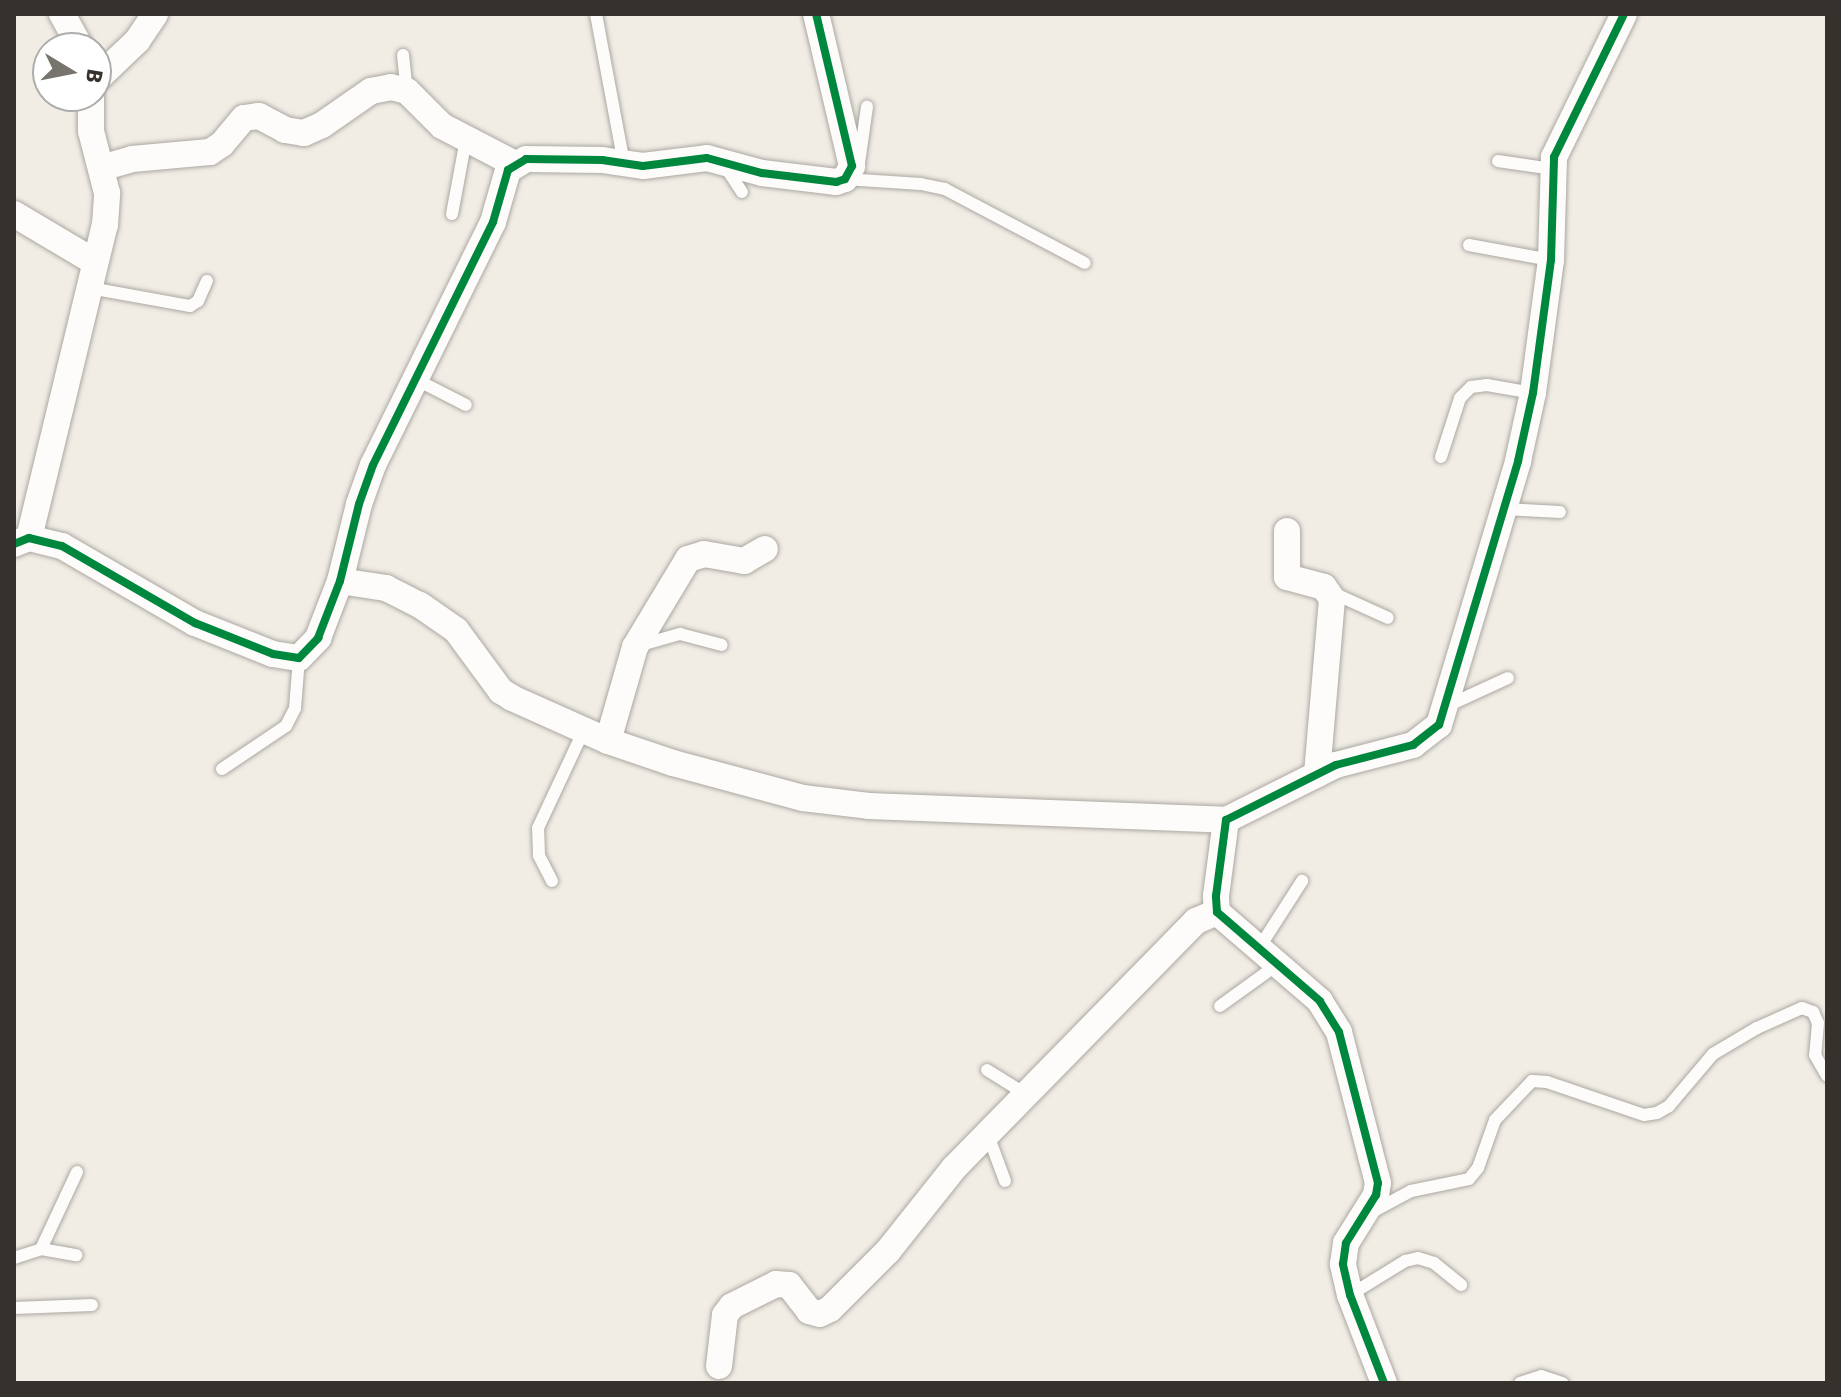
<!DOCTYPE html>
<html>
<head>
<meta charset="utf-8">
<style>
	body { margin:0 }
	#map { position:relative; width:1841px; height:1397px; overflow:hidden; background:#f1ede5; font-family:"Fira Sans",sans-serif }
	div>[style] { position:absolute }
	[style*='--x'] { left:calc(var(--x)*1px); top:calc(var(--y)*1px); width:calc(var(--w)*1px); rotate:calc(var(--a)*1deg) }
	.roads { filter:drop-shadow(0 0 2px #aba8a1) drop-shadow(0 0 2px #aba8a1) }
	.service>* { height:12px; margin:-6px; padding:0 6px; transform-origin:6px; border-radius:6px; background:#fdfcfb }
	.minor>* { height:26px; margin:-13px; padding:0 13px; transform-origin:13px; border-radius:13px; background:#fdfcfb }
	.cycleway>* { height:8px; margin:-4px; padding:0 4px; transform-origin:4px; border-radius:4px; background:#00873e }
	span { translate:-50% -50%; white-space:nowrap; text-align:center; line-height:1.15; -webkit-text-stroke:6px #fff; paint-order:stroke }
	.frame { position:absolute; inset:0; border:16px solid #35322d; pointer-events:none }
	.north { position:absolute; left:32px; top:32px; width:80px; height:80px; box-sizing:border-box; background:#fff; border:2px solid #aeadab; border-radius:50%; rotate:100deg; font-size:22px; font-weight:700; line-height:32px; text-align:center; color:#35322d }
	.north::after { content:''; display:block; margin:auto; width:28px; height:36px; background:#77736d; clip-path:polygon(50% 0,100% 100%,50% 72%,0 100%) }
</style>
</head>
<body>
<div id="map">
	<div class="roads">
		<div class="service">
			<div style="--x:596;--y:14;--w:153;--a:79.4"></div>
			<div style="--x:403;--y:55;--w:36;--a:84"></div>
			<div style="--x:1498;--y:161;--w:56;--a:8.3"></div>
			<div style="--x:859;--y:163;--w:57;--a:-81.9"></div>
			<div style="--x:725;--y:166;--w:31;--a:57"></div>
			<div style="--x:845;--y:179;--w:76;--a:3.8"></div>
			<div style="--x:921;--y:184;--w:25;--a:12"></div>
			<div style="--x:945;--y:189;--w:158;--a:27.9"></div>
			<div style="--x:452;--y:214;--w:76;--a:-79.4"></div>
			<div style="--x:1469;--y:245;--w:83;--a:10.4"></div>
			<div style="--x:90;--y:288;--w:102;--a:10.2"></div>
			<div style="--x:190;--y:306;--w:9;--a:-32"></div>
			<div style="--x:198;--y:301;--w:22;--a:-66"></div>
			<div style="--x:415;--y:379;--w:57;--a:27"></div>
			<div style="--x:1441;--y:457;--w:62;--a:-72.1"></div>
			<div style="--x:1460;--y:398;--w:16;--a:-45"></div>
			<div style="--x:1471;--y:387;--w:16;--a:-7"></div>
			<div style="--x:1487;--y:385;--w:47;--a:9.9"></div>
			<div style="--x:1504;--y:509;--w:56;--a:3.1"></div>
			<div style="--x:1333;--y:593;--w:60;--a:24.4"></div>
			<div style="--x:641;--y:645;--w:41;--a:-15.8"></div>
			<div style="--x:680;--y:634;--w:43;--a:14.7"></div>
			<div style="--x:1447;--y:706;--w:67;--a:-24.7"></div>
			<div style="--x:222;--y:769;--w:77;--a:-33.9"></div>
			<div style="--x:286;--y:726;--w:20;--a:-63"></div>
			<div style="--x:295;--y:708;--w:50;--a:-85.4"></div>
			<div style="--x:552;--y:881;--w:29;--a:-117"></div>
			<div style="--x:539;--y:855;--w:27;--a:-92"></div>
			<div style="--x:538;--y:828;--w:108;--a:-64.9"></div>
			<div style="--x:1259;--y:948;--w:80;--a:-57.3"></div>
			<div style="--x:1220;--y:1006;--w:72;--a:-35.9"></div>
			<div style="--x:987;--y:1070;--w:47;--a:32"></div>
			<div style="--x:988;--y:1135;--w:49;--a:69.7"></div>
			<div style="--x:1372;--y:1212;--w:44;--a:-28.3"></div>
			<div style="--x:1411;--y:1191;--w:59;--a:-11.7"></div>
			<div style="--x:1469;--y:1179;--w:14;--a:-51"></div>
			<div style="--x:1478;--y:1168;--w:51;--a:-70.5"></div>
			<div style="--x:1495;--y:1120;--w:54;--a:-46.5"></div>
			<div style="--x:1532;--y:1081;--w:15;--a:4"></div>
			<div style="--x:1547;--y:1082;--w:102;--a:18.8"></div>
			<div style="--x:1644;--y:1115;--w:13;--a:-9"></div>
			<div style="--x:1657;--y:1113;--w:14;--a:-30"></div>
			<div style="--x:1669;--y:1106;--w:68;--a:-49.8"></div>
			<div style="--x:1713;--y:1054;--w:51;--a:-30.6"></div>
			<div style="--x:1757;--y:1028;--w:49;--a:-24"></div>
			<div style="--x:1802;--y:1008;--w:12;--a:20"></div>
			<div style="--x:1813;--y:1012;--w:12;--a:66"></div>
			<div style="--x:1818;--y:1023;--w:32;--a:95"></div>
			<div style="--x:1815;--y:1055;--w:24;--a:60"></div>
			<div style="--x:41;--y:1249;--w:85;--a:-64.9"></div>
			<div style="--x:14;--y:1258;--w:28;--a:-18"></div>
			<div style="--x:41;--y:1249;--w:36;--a:10"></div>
			<div style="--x:1350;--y:1295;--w:65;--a:-31.7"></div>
			<div style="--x:1405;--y:1261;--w:13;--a:-13"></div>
			<div style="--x:1418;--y:1258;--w:17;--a:17"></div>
			<div style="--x:1434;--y:1263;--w:35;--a:39"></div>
			<div style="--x:14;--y:1308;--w:78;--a:-2.2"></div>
			<div style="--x:1520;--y:1383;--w:22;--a:-18"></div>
			<div style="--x:1541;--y:1376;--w:23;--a:18"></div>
		</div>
		<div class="minor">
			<div style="--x:62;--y:14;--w:39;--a:61"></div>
			<div style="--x:96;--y:80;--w:57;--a:-43.6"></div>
			<div style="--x:137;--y:41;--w:32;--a:-56"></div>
			<div style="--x:101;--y:168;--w:32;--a:-16"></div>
			<div style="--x:132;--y:159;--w:78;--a:-5.1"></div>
			<div style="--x:210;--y:152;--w:14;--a:-34"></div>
			<div style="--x:222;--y:144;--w:34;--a:-50"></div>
			<div style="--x:244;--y:118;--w:15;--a:-8"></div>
			<div style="--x:259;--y:116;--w:30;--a:28"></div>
			<div style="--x:285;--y:130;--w:19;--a:9"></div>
			<div style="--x:304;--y:133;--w:20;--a:-24"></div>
			<div style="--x:322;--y:125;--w:60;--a:-34.8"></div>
			<div style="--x:371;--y:91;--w:20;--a:-11"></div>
			<div style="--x:391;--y:87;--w:16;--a:14"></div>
			<div style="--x:407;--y:91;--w:49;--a:45"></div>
			<div style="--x:442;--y:126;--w:82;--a:27.5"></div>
			<div style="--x:14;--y:214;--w:94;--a:30.7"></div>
			<div style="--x:1287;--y:531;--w:46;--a:90"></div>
			<div style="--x:1287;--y:577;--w:38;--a:15"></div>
			<div style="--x:1324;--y:587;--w:14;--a:56"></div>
			<div style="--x:1332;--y:599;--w:176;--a:94.9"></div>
			<div style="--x:29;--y:538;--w:322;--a:-76.4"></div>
			<div style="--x:105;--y:225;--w:32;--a:-86"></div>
			<div style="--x:107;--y:193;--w:64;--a:-104.5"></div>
			<div style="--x:91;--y:131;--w:35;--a:-90"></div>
			<div style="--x:14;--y:544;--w:16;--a:-22"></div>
			<div style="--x:29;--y:538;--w:34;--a:14"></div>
			<div style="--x:62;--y:546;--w:154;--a:30.1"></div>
			<div style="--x:195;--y:623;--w:84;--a:21.7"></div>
			<div style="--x:273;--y:654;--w:26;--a:9"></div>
			<div style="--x:299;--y:658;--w:28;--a:-46"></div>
			<div style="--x:318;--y:638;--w:61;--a:-68.9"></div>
			<div style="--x:340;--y:581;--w:79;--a:-76.1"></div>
			<div style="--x:359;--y:504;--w:41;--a:-70.3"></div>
			<div style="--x:373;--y:465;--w:271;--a:-63.7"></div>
			<div style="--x:493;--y:222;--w:54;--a:-73.9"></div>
			<div style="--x:508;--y:170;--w:21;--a:-31"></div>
			<div style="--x:526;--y:159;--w:76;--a:0.8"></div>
			<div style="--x:602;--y:160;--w:41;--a:8.3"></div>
			<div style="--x:643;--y:166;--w:64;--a:-7.1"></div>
			<div style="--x:707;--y:158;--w:57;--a:15.3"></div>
			<div style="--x:762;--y:173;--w:75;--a:6.9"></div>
			<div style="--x:836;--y:182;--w:9;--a:-18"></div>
			<div style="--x:845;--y:179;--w:15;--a:-62"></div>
			<div style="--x:852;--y:166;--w:156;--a:-103.3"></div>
			<div style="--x:340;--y:581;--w:47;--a:8.7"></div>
			<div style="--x:386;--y:588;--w:38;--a:27"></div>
			<div style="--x:420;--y:605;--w:44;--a:34.8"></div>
			<div style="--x:456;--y:630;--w:76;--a:53.6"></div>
			<div style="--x:501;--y:691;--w:13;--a:32"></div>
			<div style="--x:512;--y:698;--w:105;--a:24.1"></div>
			<div style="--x:608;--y:741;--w:69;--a:18.7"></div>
			<div style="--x:673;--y:763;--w:135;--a:15.1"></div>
			<div style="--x:803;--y:798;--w:66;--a:6.9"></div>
			<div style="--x:869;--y:806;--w:357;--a:2.2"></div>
			<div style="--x:608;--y:741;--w:98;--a:-74"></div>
			<div style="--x:635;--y:647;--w:103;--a:-58.9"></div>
			<div style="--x:688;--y:559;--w:17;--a:-17"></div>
			<div style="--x:704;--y:554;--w:41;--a:9.9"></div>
			<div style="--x:744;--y:561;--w:24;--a:-30"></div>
			<div style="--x:719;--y:1366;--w:51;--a:-83.3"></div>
			<div style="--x:725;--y:1315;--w:11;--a:-52"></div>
			<div style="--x:732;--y:1306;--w:49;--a:-26.6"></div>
			<div style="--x:776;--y:1284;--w:13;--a:4"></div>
			<div style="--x:789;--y:1285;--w:33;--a:52"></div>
			<div style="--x:809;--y:1311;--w:11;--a:15"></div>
			<div style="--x:820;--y:1314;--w:11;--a:-27"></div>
			<div style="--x:830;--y:1309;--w:82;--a:-45"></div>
			<div style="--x:888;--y:1251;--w:106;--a:-51.5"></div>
			<div style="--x:954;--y:1168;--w:346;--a:-45.6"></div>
			<div style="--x:1196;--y:921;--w:23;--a:-23"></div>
			<div style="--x:1384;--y:1383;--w:94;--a:-111.1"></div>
			<div style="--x:1350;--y:1295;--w:32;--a:-103"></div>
			<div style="--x:1343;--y:1264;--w:21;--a:-82"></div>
			<div style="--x:1346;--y:1243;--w:57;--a:-58"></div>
			<div style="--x:1376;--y:1195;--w:12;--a:-81"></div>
			<div style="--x:1378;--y:1183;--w:156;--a:-104.5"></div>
			<div style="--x:1339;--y:1032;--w:36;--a:-122"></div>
			<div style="--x:1320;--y:1001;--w:136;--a:-139.2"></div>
			<div style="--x:1217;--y:912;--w:16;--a:-94"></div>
			<div style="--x:1216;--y:896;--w:77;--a:-82.5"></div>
			<div style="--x:1226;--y:820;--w:123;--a:-26.6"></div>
			<div style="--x:1336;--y:765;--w:80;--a:-14.6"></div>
			<div style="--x:1413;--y:745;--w:33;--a:-38"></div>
			<div style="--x:1439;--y:725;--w:276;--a:-73.3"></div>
			<div style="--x:1518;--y:461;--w:70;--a:-77.6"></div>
			<div style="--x:1533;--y:393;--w:134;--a:-82.3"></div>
			<div style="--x:1551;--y:260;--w:103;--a:-88.3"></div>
			<div style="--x:1554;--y:157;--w:159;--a:-63.9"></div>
		</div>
	</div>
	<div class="cycleway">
		<div style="--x:14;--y:544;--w:16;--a:-22"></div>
		<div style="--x:29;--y:538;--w:34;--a:14"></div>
		<div style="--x:62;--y:546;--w:154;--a:30.1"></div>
		<div style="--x:195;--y:623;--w:84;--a:21.7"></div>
		<div style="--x:273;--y:654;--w:26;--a:9"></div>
		<div style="--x:299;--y:658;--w:28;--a:-46"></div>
		<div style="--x:318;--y:638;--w:61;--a:-68.9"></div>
		<div style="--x:340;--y:581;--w:79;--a:-76.1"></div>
		<div style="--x:359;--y:504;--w:41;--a:-70.3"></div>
		<div style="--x:373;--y:465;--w:271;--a:-63.7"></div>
		<div style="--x:493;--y:222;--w:54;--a:-73.9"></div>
		<div style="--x:508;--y:170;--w:21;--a:-31"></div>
		<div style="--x:526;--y:159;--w:76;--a:0.8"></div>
		<div style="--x:602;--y:160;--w:41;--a:8.3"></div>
		<div style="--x:643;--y:166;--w:64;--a:-7.1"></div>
		<div style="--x:707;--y:158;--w:57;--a:15.3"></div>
		<div style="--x:762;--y:173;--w:75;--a:6.9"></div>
		<div style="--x:836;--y:182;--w:9;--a:-18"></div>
		<div style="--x:845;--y:179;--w:15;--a:-62"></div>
		<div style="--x:852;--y:166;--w:156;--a:-103.3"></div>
		<div style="--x:1384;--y:1383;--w:94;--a:-111.1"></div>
		<div style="--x:1350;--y:1295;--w:32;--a:-103"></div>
		<div style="--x:1343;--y:1264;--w:21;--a:-82"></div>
		<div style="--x:1346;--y:1243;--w:57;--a:-58"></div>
		<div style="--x:1376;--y:1195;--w:12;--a:-81"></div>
		<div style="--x:1378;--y:1183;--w:156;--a:-104.5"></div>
		<div style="--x:1339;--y:1032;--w:36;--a:-122"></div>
		<div style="--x:1320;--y:1001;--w:136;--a:-139.2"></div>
		<div style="--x:1217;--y:912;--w:16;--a:-94"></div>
		<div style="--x:1216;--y:896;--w:77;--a:-82.5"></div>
		<div style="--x:1226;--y:820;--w:123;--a:-26.6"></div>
		<div style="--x:1336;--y:765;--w:80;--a:-14.6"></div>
		<div style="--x:1413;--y:745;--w:33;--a:-38"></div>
		<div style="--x:1439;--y:725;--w:276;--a:-73.3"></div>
		<div style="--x:1518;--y:461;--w:70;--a:-77.6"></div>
		<div style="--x:1533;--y:393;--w:134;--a:-82.3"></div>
		<div style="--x:1551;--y:260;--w:103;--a:-88.3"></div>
		<div style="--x:1554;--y:157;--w:159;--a:-63.9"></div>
	</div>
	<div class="frame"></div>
	<div class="north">B</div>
</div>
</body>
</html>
